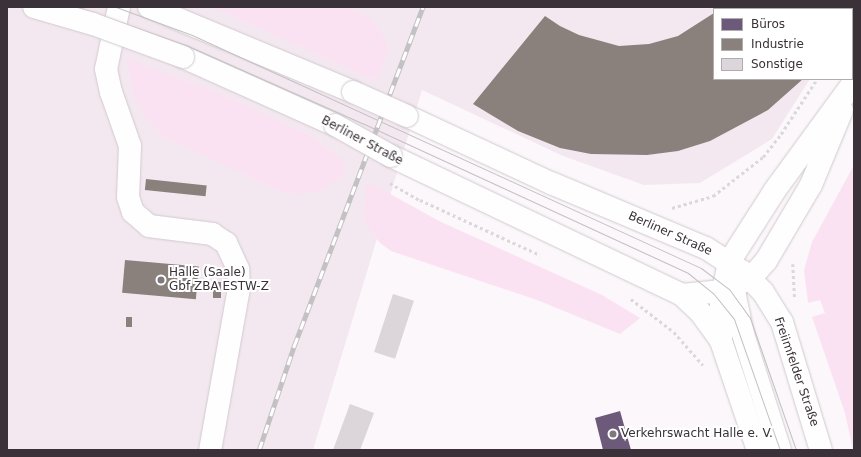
<!DOCTYPE html>
<html>
<head>
<meta charset="utf-8">
<style>
	body { margin:0 }
	#map { position:relative; width:861px; height:457px; overflow:hidden; background:#fcf7fa; font-family:"DejaVu Sans",sans-serif }
	div>[style] { position:absolute }
	[style*='--x'] { left:calc(var(--x)*1px); top:calc(var(--y)*1px); width:calc(var(--w)*1px); rotate:calc(var(--a)*1deg) }
	.built>* { inset:0; background:#f4e8f0 }
	.green>* { inset:0; background:#fbe2f3 }
	.offices>* { inset:0; background:#6d597a }
	.industry>* { inset:0; background:#8a817c; transform-origin:0 0 }
	.building>* { inset:0; background:#dcd5da; transform-origin:0 0 }
	.path>* { height:2.5px; margin-top:-1.25px; transform-origin:0; background:repeating-linear-gradient(90deg,#dad8da 0 3px,transparent 0 6px) }
	.roads { filter:drop-shadow(0 0 1px #d0cace) drop-shadow(0 0 1px #d0cace) }
	.minor>* { height:22px; margin:-11px; padding:0 11px; transform-origin:11px; border-radius:11px; background:#fffefe }
	.tram>* { height:1px; margin:-0.5px; padding:0 0.5px; transform-origin:0.5px; border-radius:0.5px; background:#c3c1c3 }
	.rail>* { height:4.5px; margin-top:-2.25px; transform-origin:0; background:repeating-linear-gradient(90deg,#fff 0 9px,#c3c1c3 0 18px); box-sizing:border-box; border-block:1px solid #c3c1c3 }
	.bridges { filter:drop-shadow(0 0 1px #d0cace) drop-shadow(0 0 1px #d0cace) }
	.minor-bridge>* { height:22px; margin:-11px; padding:0 11px; transform-origin:11px; border-radius:11px; background:#fffefe }
	.dots>* { width:11px; height:11px; translate:-50% -50%; box-sizing:border-box; border:2px solid #fff; border-radius:50% }
	span { translate:-50% -50%; white-space:nowrap; text-align:center; line-height:1.15; -webkit-text-stroke:4px #fff; paint-order:stroke }
	.street-label { font-size:12px; color:#3a3238 }
	.poi-label { font-size:12px; color:#3a3238 }
	.left { translate:0 -50%; text-align:left }
	.frame { position:absolute; inset:0; border:8px solid #3a3238; pointer-events:none }
	.legend { position:absolute; left:713px; top:8px; width:140px; height:72px; box-sizing:border-box; background:#fff; border:1px solid #b0adaf; margin:0; padding:5px 7px; list-style:none; font-size:12px; color:#3a3238 }
	.legend li { display:flex; align-items:center; gap:8px; height:20px }
	.legend b { width:20px; border:1px solid #b0adaf }
</style>
</head>
<body>
<div id="map">
	<div class="built">
		<div style="clip-path:polygon(7px 7px,854px 7px,854px 8px,852px 11px,852px 9px,714px 9px,714px 79px,810px 79px,772px 139px,700px 183px,644px 185px,563px 156px,422px 90px,313px 450px,7px 450px)"></div>
	</div>
	<div class="green">
		<div style="clip-path:polygon(212px 7px,349px 7px,369px 17px,378px 28px,385px 39px,388px 53px,377px 81px)"></div>
		<div style="clip-path:polygon(126px 58px,219px 93px,312px 137px,346px 162px,343px 176px,320px 191px,297px 194px,282px 192px,162px 136px,144px 116px,134px 96px)"></div>
		<div style="clip-path:polygon(854px 165px,854px 450px,853px 450px,845px 413px,812px 317px,825px 313px,820px 300px,808px 303px,804px 270px,812px 242px)"></div>
		<div style="clip-path:polygon(366px 184px,374px 185px,439px 221px,602px 295px,640px 318px,620px 334px,537px 300px,391px 251px,380px 243px,366px 225px,364px 215px)"></div>
	</div>
	<div class="offices">
		<div style="clip-path:polygon(620px 411px,631px 450px,603px 450px,595px 418px)"></div>
	</div>
	<div class="industry">
		<div style="left:721px;top:7px;width:127px;height:4px"></div>
		<div style="clip-path:polygon(714px 13px,714px 79px,803px 79px,768px 110px,710px 141px,678px 151px,647px 155px,591px 154px,560px 148px,518px 131px,473px 104px,545px 16px,560px 26px,579px 35px,619px 46px,649px 44px,678px 36px)"></div>
		<div style="left:146px;top:179px;width:61px;height:11px;rotate:6deg"></div>
		<div style="left:125px;top:260px;width:74px;height:33px;rotate:5deg"></div>
		<div style="left:213px;top:282px;width:8px;height:16px"></div>
		<div style="left:126px;top:317px;width:6px;height:10px"></div>
	</div>
	<div class="building">
		<div style="left:393px;top:294px;width:22px;height:61px;rotate:18deg"></div>
		<div style="clip-path:polygon(350px 404px,374px 413px,360px 450px,333px 450px)"></div>
	</div>
	<div class="path">
		<div style="--x:852;--y:28;--w:4;--a:-56"></div>
		<div style="--x:390;--y:183;--w:34;--a:30"></div>
		<div style="--x:420;--y:200;--w:132;--a:24.6"></div>
		<div style="--x:672;--y:208;--w:43;--a:-16.3"></div>
		<div style="--x:713;--y:196;--w:63;--a:-38"></div>
		<div style="--x:763;--y:157;--w:29;--a:-52"></div>
		<div style="--x:781;--y:134;--w:66;--a:-56.8"></div>
		<div style="--x:793;--y:264;--w:33;--a:87"></div>
		<div style="--x:631;--y:299;--w:54;--a:37.5"></div>
		<div style="--x:674;--y:332;--w:44;--a:48.7"></div>
	</div>
	<div class="roads">
		<div class="minor">
			<div style="--x:119;--y:7;--w:63;--a:101.8"></div>
			<div style="--x:106;--y:69;--w:24;--a:78"></div>
			<div style="--x:111;--y:92;--w:57;--a:70.6"></div>
			<div style="--x:130;--y:146;--w:51;--a:92.2"></div>
			<div style="--x:128;--y:197;--w:16;--a:72"></div>
			<div style="--x:133;--y:212;--w:21;--a:41"></div>
			<div style="--x:149;--y:226;--w:64;--a:7.2"></div>
			<div style="--x:212;--y:234;--w:17;--a:33"></div>
			<div style="--x:226;--y:243;--w:29;--a:65"></div>
			<div style="--x:238;--y:269;--w:19;--a:87"></div>
			<div style="--x:239;--y:288;--w:165;--a:100.1"></div>
			<div style="--x:149;--y:7;--w:221;--a:22.6"></div>
			<div style="--x:183;--y:57;--w:167;--a:24.1"></div>
			<div style="--x:407;--y:116;--w:159;--a:25"></div>
			<div style="--x:551;--y:183;--w:168;--a:22.8"></div>
			<div style="--x:706;--y:248;--w:44;--a:33"></div>
			<div style="--x:743;--y:272;--w:28;--a:45"></div>
			<div style="--x:763;--y:292;--w:36;--a:58"></div>
			<div style="--x:782;--y:322;--w:134;--a:73.1"></div>
			<div style="--x:391;--y:156;--w:322;--a:25.5"></div>
			<div style="--x:682;--y:295;--w:26;--a:43"></div>
			<div style="--x:701;--y:313;--w:34;--a:54"></div>
			<div style="--x:721;--y:341;--w:115;--a:71.3"></div>
			<div style="--x:731;--y:277;--w:58;--a:78.1"></div>
			<div style="--x:743;--y:334;--w:122;--a:72.3"></div>
			<div style="--x:682;--y:295;--w:40;--a:-5.7"></div>
			<div style="--x:722;--y:291;--w:32;--a:-24"></div>
			<div style="--x:751;--y:278;--w:23;--a:-49"></div>
			<div style="--x:766;--y:261;--w:88;--a:-59.4"></div>
			<div style="--x:811;--y:185;--w:81;--a:-67.5"></div>
			<div style="--x:721;--y:341;--w:39;--a:-90"></div>
			<div style="--x:721;--y:302;--w:41;--a:-78.7"></div>
			<div style="--x:729;--y:262;--w:85;--a:-57.4"></div>
			<div style="--x:775;--y:190;--w:134;--a:-53.8"></div>
		</div>
	</div>
	<div class="tram">
		<div style="--x:78;--y:7;--w:117;--a:19.5"></div>
		<div style="--x:188;--y:46;--w:190;--a:23.9"></div>
		<div style="--x:362;--y:123;--w:359;--a:24.7"></div>
		<div style="--x:688;--y:273;--w:32;--a:39"></div>
		<div style="--x:713;--y:293;--w:33;--a:51"></div>
		<div style="--x:734;--y:319;--w:139;--a:70.7"></div>
		<div style="--x:116;--y:7;--w:81;--a:20.2"></div>
		<div style="--x:192;--y:35;--w:560;--a:24.6"></div>
		<div style="--x:701;--y:268;--w:35;--a:37"></div>
		<div style="--x:729;--y:289;--w:36;--a:54"></div>
		<div style="--x:750;--y:318;--w:140;--a:70.8"></div>
	</div>
	<div class="rail">
		<div style="--x:259;--y:450;--w:110;--a:-71.4"></div>
		<div style="--x:294;--y:346;--w:363;--a:-69.2"></div>
	</div>
	<div class="bridges">
		<div class="minor-bridge">
			<div style="--x:34;--y:7;--w:61;--a:16.1"></div>
			<div style="--x:93;--y:24;--w:96;--a:20.1"></div>
			<div style="--x:353;--y:92;--w:59;--a:24"></div>
			<div style="--x:335;--y:125;--w:64;--a:29"></div>
		</div>
	</div>
	<div class="dots">
		<div style="left:161px;top:280px;background:#7e777c"></div>
		<div style="left:613px;top:434px;background:#7e777c"></div>
	</div>
	<div class="street-label">
		<span style="left:362px;top:141px;rotate:28deg">Berliner Straße</span>
		<span style="left:670px;top:234px;rotate:24deg">Berliner Straße</span>
		<span style="left:796px;top:372px;rotate:71deg">Freiimfelder Straße</span>
	</div>
	<div class="poi-label">
		<span class="left" style="left:169px;top:280px">Halle (Saale)<br>Gbf ZBA ESTW-Z</span>
		<span class="left" style="left:621px;top:434px">Verkehrswacht Halle e. V.</span>
	</div>
	<div class="frame"></div>
	<ul class="legend">
	<li><b style="height:11px;background:#6d597a"></b>Büros</li>
	<li><b style="height:11px;background:#8a817c"></b>Industrie</li>
	<li><b style="height:11px;background:#dcd5da"></b>Sonstige</li>
	</ul>
</div>
</body>
</html>
